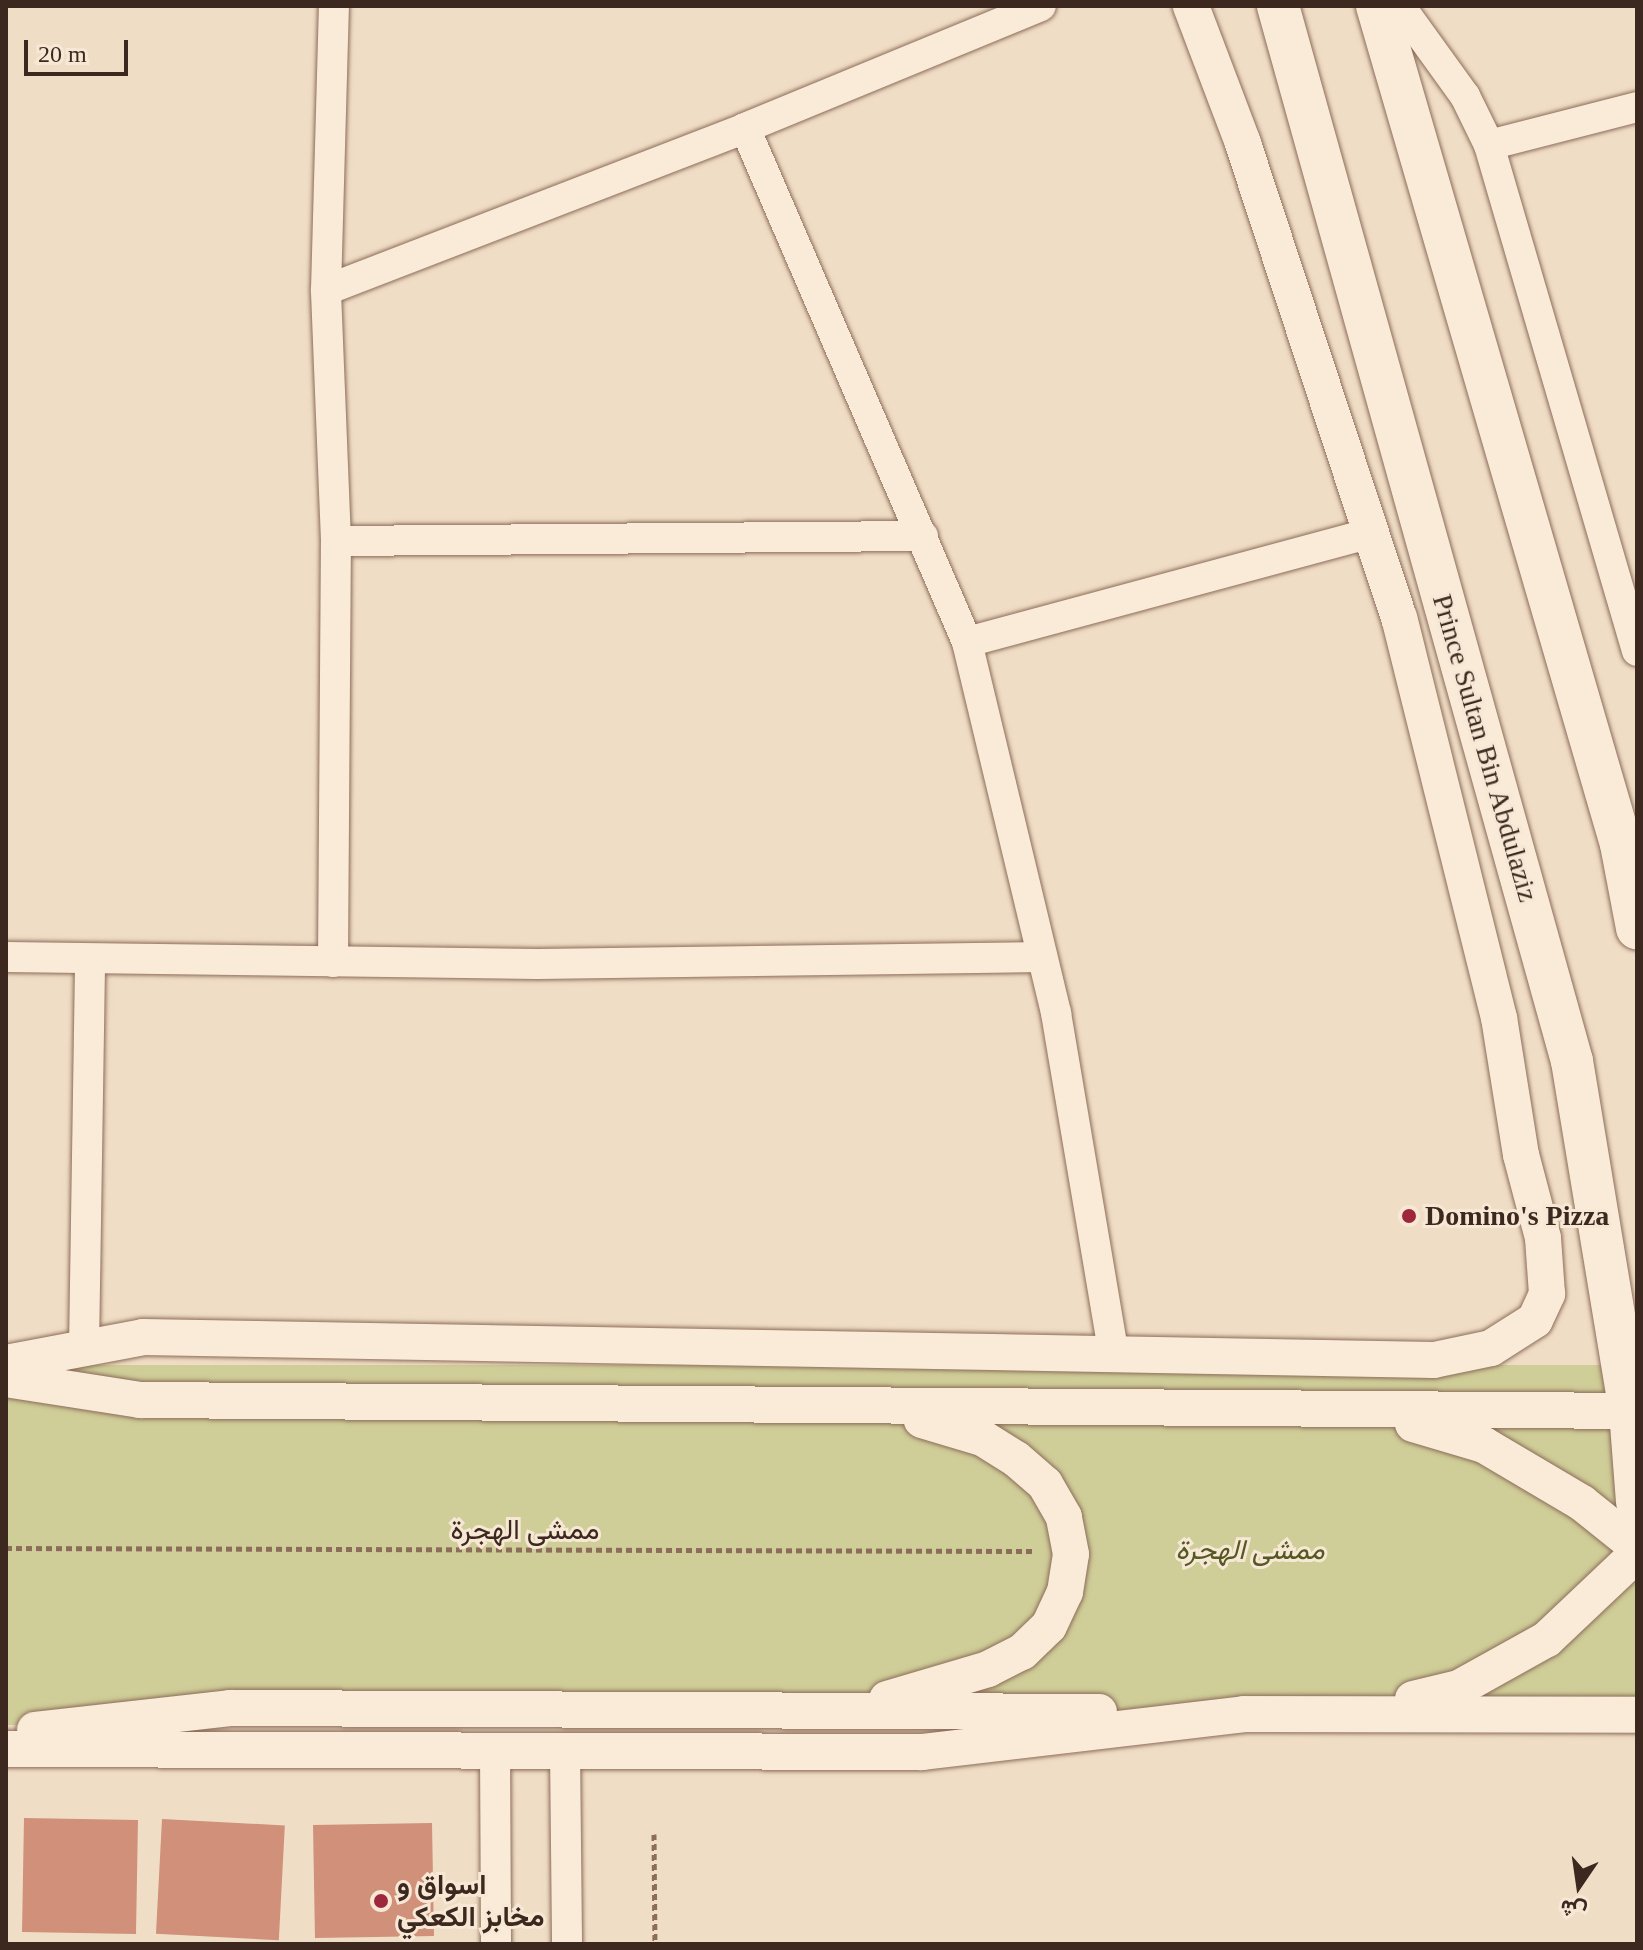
<!DOCTYPE html>
<html>
<head>
<meta charset="utf-8">
<style>
	body { margin:0 }
	#map { position:relative; width:1643px; height:1950px; overflow:hidden; background:#f0ddc5; font-family:"Times New Roman",Vazirmatn,serif }
	div>[style] { position:absolute }
	[style*='--x'] { left:calc(var(--x)*1px); top:calc(var(--y)*1px); width:calc(var(--w)*1px); rotate:calc(var(--a)*1deg) }
	.green>* { inset:0; background:#cfcd98; transform-origin:0 0 }
	.building>* { inset:0; background:#d0907a; transform-origin:0 0 }
	.path>* { height:5px; margin-top:-2.5px; transform-origin:0; background:repeating-linear-gradient(90deg,#8c6d5a 0 6px,transparent 0 10px) }
	.roads { filter:drop-shadow(0 0 2px #8c6d5a) drop-shadow(0 0 2px #8c6d5a) }
	.minor>* { height:30px; margin:-15px; padding:0 15px; transform-origin:15px; border-radius:15px; background:#faebd9 }
	.tertiary>* { height:36px; margin:-18px; padding:0 18px; transform-origin:18px; border-radius:18px; background:#faebd9 }
	.secondary>* { height:42px; margin:-21px; padding:0 21px; transform-origin:21px; border-radius:21px; background:#faebd9 }
	.dots>* { width:22px; height:22px; translate:-50% -50%; box-sizing:border-box; border:4px solid #f7e8d5; border-radius:50% }
	span { translate:-50% -50%; white-space:nowrap; text-align:center; line-height:1.15; -webkit-text-stroke:6px #f7e8d5; paint-order:stroke }
	.street-label { font-size:28px; color:#3c281f }
	.poi-label { font-size:28px; color:#3c281f; font-weight:700 }
	.left { translate:0 -50%; text-align:left }
	.park-label { font-size:28px; color:#545924; font-style:italic }
	.frame { position:absolute; inset:0; border:8px solid #3c281f; pointer-events:none }
	.north { position:absolute; left:1539px; top:1846px; width:80px; height:80px; -webkit-text-stroke:6px #f7e8d5; paint-order:stroke; rotate:193deg; font-size:22px; font-weight:700; line-height:32px; text-align:center; color:#3c281f }
	.north::after { content:''; display:block; margin:auto; width:28px; height:36px; background:#3c281f; clip-path:polygon(50% 0,100% 100%,50% 72%,0 100%) }
	.scale { position:absolute; left:24px; top:40px; width:104px; height:36px; box-sizing:border-box; border:4px solid #3c281f; border-top:0; padding-left:10px; font-size:24px; line-height:28px; white-space:nowrap; color:#3c281f; -webkit-text-stroke:6px #f7e8d5; paint-order:stroke }
</style>
</head>
<body>
<div id="map">
	<div class="green">
		<div style="left:6px;top:1365px;width:1631px;height:360px"></div>
	</div>
	<div class="building">
		<div style="left:24px;top:1818px;width:114px;height:114px;rotate:1deg"></div>
		<div style="left:162px;top:1819px;width:123px;height:115px;rotate:3deg"></div>
		<div style="left:432px;top:1823px;width:113px;height:119px;rotate:89deg"></div>
	</div>
	<div class="path">
		<div style="--x:6;--y:1548;--w:1028;--a:0.17"></div>
		<div style="--x:654;--y:1834;--w:110;--a:89.5"></div>
	</div>
	<div class="roads">
		<div class="minor">
			<div style="--x:1400;--y:6;--w:111;--a:54.2"></div>
			<div style="--x:1465;--y:96;--w:55;--a:63.9"></div>
			<div style="--x:1489;--y:145;--w:527;--a:73.7"></div>
			<div style="--x:745;--y:128;--w:560;--a:66.64"></div>
			<div style="--x:967;--y:642;--w:382;--a:76.5"></div>
			<div style="--x:1056;--y:1013;--w:347;--a:80.4"></div>
			<div style="--x:1489;--y:145;--w:153;--a:-14.4"></div>
			<div style="--x:326;--y:290;--w:449;--a:-21.1"></div>
			<div style="--x:745;--y:128;--w:320;--a:-22.4"></div>
			<div style="--x:336;--y:541;--w:587;--a:-0.49"></div>
			<div style="--x:967;--y:642;--w:417;--a:-15.1"></div>
			<div style="--x:6;--y:957;--w:532;--a:0.75"></div>
			<div style="--x:538;--y:964;--w:504;--a:-0.8"></div>
			<div style="--x:333;--y:962;--w:421;--a:-89.6"></div>
			<div style="--x:336;--y:541;--w:251;--a:-92.3"></div>
			<div style="--x:326;--y:290;--w:284;--a:-88.4"></div>
			<div style="--x:84;--y:1348;--w:389;--a:-89.1"></div>
			<div style="--x:495;--y:1748;--w:196;--a:89.7"></div>
			<div style="--x:565;--y:1749;--w:195;--a:89.4"></div>
		</div>
		<div class="tertiary">
			<div style="--x:6;--y:1363;--w:139;--a:-10.7"></div>
			<div style="--x:143;--y:1337;--w:1291;--a:1.02"></div>
			<div style="--x:1434;--y:1360;--w:58;--a:-11.9"></div>
			<div style="--x:1491;--y:1348;--w:52;--a:-32.5"></div>
			<div style="--x:1535;--y:1320;--w:29;--a:-65"></div>
			<div style="--x:1547;--y:1294;--w:56;--a:-94.1"></div>
			<div style="--x:1543;--y:1238;--w:86;--a:-104.8"></div>
			<div style="--x:1521;--y:1155;--w:139;--a:-99.1"></div>
			<div style="--x:1499;--y:1018;--w:412;--a:-104"></div>
			<div style="--x:1399;--y:618;--w:500;--a:-108.2"></div>
			<div style="--x:1243;--y:143;--w:147;--a:-110.8"></div>
			<div style="--x:6;--y:1379;--w:136;--a:8.9"></div>
			<div style="--x:140;--y:1400;--w:1497;--a:0.42"></div>
			<div style="--x:1413;--y:1424;--w:74;--a:16.5"></div>
			<div style="--x:1484;--y:1445;--w:114;--a:30.6"></div>
			<div style="--x:1582;--y:1503;--w:70;--a:38.7"></div>
			<div style="--x:887;--y:1699;--w:105;--a:-16.5"></div>
			<div style="--x:988;--y:1669;--w:38;--a:-27"></div>
			<div style="--x:1022;--y:1652;--w:37;--a:-44"></div>
			<div style="--x:1049;--y:1626;--w:38;--a:-65"></div>
			<div style="--x:1065;--y:1592;--w:38;--a:-81"></div>
			<div style="--x:1071;--y:1554;--w:38;--a:-101"></div>
			<div style="--x:1064;--y:1517;--w:38;--a:-120"></div>
			<div style="--x:1045;--y:1484;--w:38;--a:-139"></div>
			<div style="--x:1016;--y:1459;--w:40;--a:-148"></div>
			<div style="--x:982;--y:1438;--w:63;--a:-163.3"></div>
			<div style="--x:1413;--y:1699;--w:47;--a:-13.4"></div>
			<div style="--x:1459;--y:1688;--w:101;--a:-29.1"></div>
			<div style="--x:1547;--y:1639;--w:124;--a:-43.4"></div>
			<div style="--x:35;--y:1730;--w:196;--a:-6.4"></div>
			<div style="--x:230;--y:1708;--w:869;--a:0.26"></div>
			<div style="--x:6;--y:1749;--w:916;--a:0.19"></div>
			<div style="--x:922;--y:1752;--w:324;--a:-6.7"></div>
			<div style="--x:1244;--y:1714;--w:393;--a:0.1"></div>
		</div>
		<div class="secondary">
			<div style="--x:1278;--y:6;--w:1095;--a:74.43"></div>
			<div style="--x:1572;--y:1061;--w:355;--a:80.6"></div>
			<div style="--x:1630;--y:1411;--w:91;--a:85.6"></div>
			<div style="--x:1377;--y:6;--w:873;--a:73.77"></div>
			<div style="--x:1621;--y:844;--w:86;--a:79.2"></div>
		</div>
	</div>
	<div class="dots">
		<div style="left:1409px;top:1216px;background:#9e283b"></div>
		<div style="left:381px;top:1901px;background:#9e283b"></div>
	</div>
	<div class="street-label">
		<span style="left:1485px;top:748px;rotate:74deg">Prince Sultan Bin Abdulaziz</span>
		<span style="left:525px;top:1530px">ممشى الهجرة</span>
	</div>
	<div class="poi-label">
		<span class="left" style="left:1425px;top:1216px">Domino's Pizza</span>
		<span class="left" style="left:397px;top:1901px">اسواق و<br>مخابز الكعكي</span>
	</div>
	<div class="park-label">
		<span style="left:1250px;top:1550px">ممشى الهجرة</span>
	</div>
	<div class="frame"></div>
	<div class="north">ش</div>
	<div class="scale">20 m</div>
</div>
</body>
</html>
